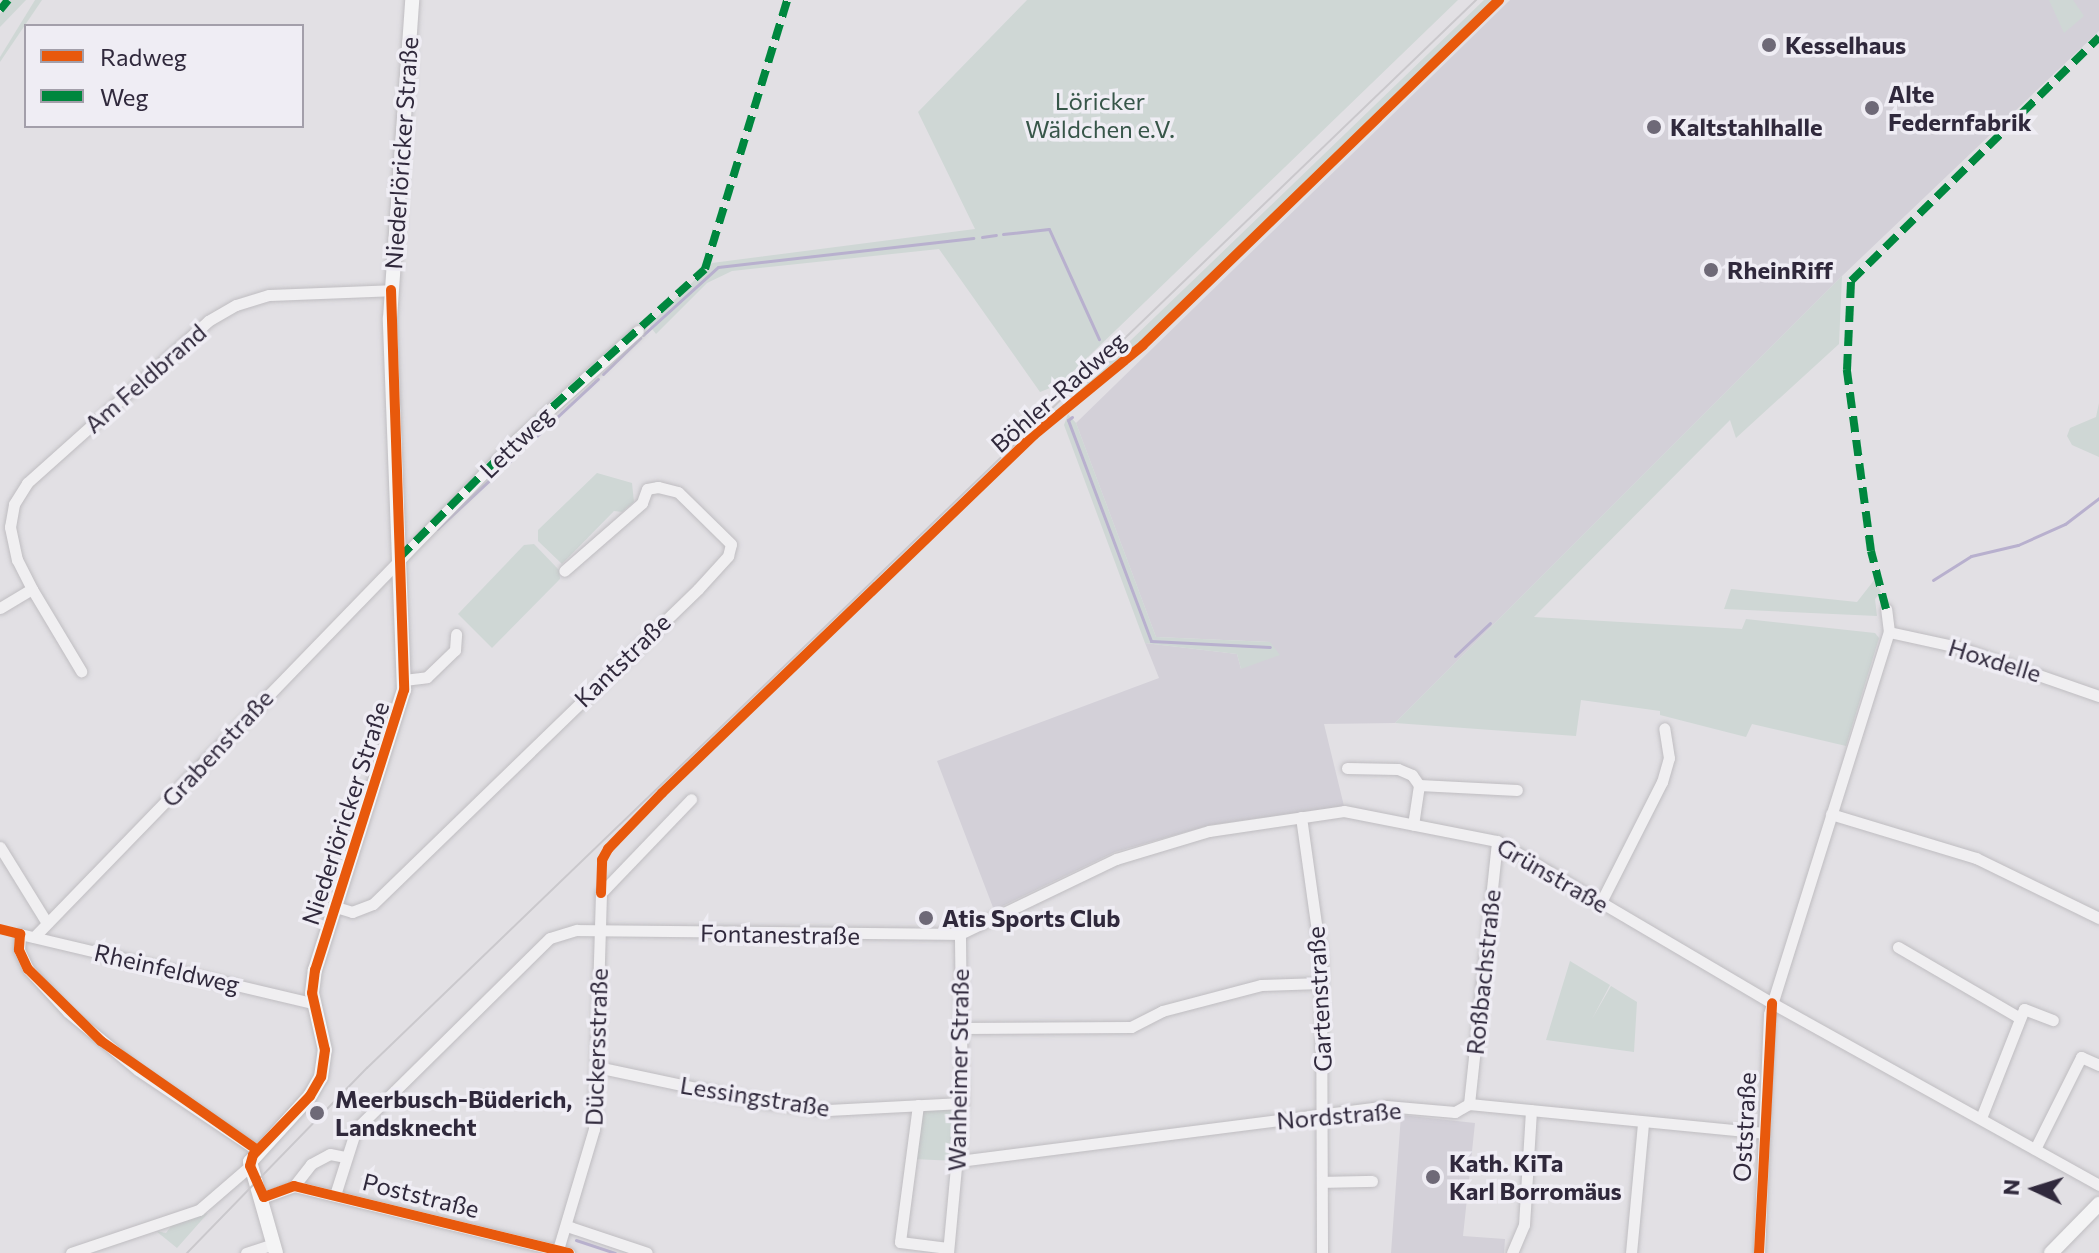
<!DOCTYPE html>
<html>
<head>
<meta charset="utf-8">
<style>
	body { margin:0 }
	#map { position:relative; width:2099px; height:1253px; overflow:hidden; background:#e2e0e4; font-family:Commissioner,sans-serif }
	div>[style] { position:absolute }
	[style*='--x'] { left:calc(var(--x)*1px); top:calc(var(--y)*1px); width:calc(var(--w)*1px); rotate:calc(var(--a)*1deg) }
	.built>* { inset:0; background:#d3d0d8 }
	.green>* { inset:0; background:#cfd7d5 }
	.stream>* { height:3px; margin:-1.5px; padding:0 1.5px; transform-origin:1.5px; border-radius:1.5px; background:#b8b0ce }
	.roads { filter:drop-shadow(0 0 2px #bfbdc1) drop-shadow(0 0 2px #bfbdc1) }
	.minor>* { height:11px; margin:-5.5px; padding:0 5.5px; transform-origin:5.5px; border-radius:5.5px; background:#f0eff1 }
	.major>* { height:14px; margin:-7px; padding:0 7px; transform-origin:7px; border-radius:7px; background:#f4f4f5 }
	.tram>* { height:2px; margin:-1px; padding:0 1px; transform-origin:1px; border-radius:1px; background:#cac8cc }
	.quiet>* { height:8px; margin-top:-4px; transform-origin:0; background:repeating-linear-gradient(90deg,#00873e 0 16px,transparent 0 24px) }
	.cycleway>* { height:10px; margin:-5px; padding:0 5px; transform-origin:5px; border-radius:5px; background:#e8590c }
	.dots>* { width:22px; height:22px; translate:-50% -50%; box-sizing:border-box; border:4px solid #efedf4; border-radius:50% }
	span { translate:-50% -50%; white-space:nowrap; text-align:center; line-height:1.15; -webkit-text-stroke:7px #efedf4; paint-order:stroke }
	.poi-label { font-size:24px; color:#30293c; font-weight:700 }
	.left { translate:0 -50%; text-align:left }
	.park-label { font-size:24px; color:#375649 }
	.street-label { font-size:24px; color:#30293c }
	.legend { position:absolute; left:24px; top:24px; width:280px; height:104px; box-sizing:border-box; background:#efedf4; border:2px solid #a39faa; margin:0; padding:10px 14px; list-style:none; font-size:24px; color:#30293c }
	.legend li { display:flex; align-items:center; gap:16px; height:40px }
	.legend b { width:40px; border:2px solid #a39faa }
	.north { position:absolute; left:1995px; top:1149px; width:80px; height:80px; -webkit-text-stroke:6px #efedf4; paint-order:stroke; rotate:274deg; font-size:22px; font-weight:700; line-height:32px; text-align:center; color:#30293c }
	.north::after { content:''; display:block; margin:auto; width:28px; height:36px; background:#30293c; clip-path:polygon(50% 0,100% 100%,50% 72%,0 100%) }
</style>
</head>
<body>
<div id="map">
	<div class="built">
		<div style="clip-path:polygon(1510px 0,2099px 0,2099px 31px,1842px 276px,1395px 723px,1324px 724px,1344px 806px,1210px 825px,1115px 852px,994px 910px,937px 761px,1159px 678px,1145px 643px,1237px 654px,1241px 669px,1270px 642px,1156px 637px,1076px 423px)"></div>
		<div style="clip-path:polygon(1401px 1115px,1475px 1123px,1463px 1236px,1505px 1239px,1504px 1253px,1391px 1253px)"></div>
	</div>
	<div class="green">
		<div style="clip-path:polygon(10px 0,26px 0,0 27px,0 14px)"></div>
		<div style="clip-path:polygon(35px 0,42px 0,0 62px,0 57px)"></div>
		<div style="clip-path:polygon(1027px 0,1458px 0,1060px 384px,1040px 392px,939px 249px,732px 271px,707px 283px,656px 334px,649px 325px,712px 263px,975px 229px,918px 112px)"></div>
		<div style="clip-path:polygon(1484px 0,1494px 0,1142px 342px,1081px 397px,1075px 394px)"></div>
		<div style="clip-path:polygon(2049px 0,2073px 0,2084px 16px,2064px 33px)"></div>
		<div style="clip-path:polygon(1842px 276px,1839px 344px,1736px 438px,1730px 420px,1534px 617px,1742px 629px,1746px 619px,1875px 633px,1879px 638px,1846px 746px,1752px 724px,1746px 737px,1660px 715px,1660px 711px,1581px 700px,1576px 736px,1395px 723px)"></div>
		<div style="clip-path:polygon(2099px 403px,2099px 457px,2072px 445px,2067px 436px,2070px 428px,2096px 417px)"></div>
		<div style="clip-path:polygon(1068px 414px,1076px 423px,1156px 637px,1270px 642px,1280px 655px,1241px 669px,1237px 654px,1145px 643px,1064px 425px)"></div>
		<div style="clip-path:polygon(597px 473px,632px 483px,634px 502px,622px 512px,614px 511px,562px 564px,538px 541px,538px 530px)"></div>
		<div style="clip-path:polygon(534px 544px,559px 570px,560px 579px,492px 648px,458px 614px,524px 545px)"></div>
		<div style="clip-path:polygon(1875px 579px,1881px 592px,1875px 599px,1877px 616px,1724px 609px,1731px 589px,1857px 602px)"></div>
		<div style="clip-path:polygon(1570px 961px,1610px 985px,1592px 1019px,1611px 986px,1637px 1002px,1634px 1052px,1546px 1040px)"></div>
		<div style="clip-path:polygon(958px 1108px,955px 1161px,914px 1159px,920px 1109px)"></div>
		<div style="clip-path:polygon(208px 1213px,177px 1248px,156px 1231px,166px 1233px,172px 1225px)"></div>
	</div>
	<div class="stream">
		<div style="--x:1003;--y:234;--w:46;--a:-6.2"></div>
		<div style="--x:1049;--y:229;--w:121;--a:65.6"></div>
		<div style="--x:982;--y:237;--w:14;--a:-8"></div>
		<div style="--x:643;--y:335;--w:101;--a:-42.2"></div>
		<div style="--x:718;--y:267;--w:257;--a:-6.5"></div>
		<div style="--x:603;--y:374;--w:52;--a:-44.2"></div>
		<div style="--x:1072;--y:417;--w:5;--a:143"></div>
		<div style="--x:1068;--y:420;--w:236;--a:69.4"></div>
		<div style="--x:1151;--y:641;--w:119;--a:2.9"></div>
		<div style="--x:437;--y:529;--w:220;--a:-43"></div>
		<div style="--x:1933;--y:580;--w:45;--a:-32.3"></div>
		<div style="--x:1971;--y:556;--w:48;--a:-13.2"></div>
		<div style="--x:2018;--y:545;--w:51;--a:-24.1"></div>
		<div style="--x:2065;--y:524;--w:43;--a:-37.4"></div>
		<div style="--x:1455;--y:656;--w:48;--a:-43.3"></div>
		<div style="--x:576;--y:1240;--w:41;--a:18.4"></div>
	</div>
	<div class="roads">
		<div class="minor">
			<div style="--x:32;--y:589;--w:96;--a:59.1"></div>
			<div style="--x:0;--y:608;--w:37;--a:-31"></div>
			<div style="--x:32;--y:589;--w:33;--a:-117"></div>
			<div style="--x:17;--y:560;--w:34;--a:-102"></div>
			<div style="--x:10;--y:527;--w:23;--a:-80"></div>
			<div style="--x:14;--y:504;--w:25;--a:-58"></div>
			<div style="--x:27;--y:483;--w:243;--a:-41.8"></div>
			<div style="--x:208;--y:321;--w:32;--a:-30"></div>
			<div style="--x:236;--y:305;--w:34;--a:-17"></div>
			<div style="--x:269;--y:295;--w:122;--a:-2.3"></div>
			<div style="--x:1889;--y:632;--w:71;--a:12.3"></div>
			<div style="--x:1958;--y:647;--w:149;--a:19.2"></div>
			<div style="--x:404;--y:680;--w:23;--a:-7"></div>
			<div style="--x:427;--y:677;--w:39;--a:-44"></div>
			<div style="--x:455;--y:650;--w:16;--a:-86"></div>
			<div style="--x:1347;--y:768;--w:51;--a:1.1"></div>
			<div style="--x:1398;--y:769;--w:15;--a:23"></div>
			<div style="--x:1412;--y:775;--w:12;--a:55"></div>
			<div style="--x:1419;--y:785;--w:40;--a:98.5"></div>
			<div style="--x:1419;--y:785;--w:98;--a:2.9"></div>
			<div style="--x:1831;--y:814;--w:152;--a:16.9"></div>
			<div style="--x:1976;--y:858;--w:137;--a:26"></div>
			<div style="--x:1301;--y:817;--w:144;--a:82"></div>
			<div style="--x:1321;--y:960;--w:293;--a:89.8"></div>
			<div style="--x:0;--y:847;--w:89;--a:58.3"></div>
			<div style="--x:1601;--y:902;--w:135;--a:-63.1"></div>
			<div style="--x:1662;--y:782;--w:25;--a:-74"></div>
			<div style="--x:1669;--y:758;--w:30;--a:-99"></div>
			<div style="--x:336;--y:907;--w:17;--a:17"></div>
			<div style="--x:352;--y:912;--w:22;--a:-21"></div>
			<div style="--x:373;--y:904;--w:453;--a:-44.1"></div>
			<div style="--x:698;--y:589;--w:45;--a:-47.7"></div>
			<div style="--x:728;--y:556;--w:12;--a:-76"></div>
			<div style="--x:731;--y:544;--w:74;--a:-135.5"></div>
			<div style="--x:678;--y:492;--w:21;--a:-166"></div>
			<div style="--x:658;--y:487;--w:11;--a:170"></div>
			<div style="--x:647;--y:489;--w:15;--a:110"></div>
			<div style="--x:642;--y:503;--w:103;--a:138.9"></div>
			<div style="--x:34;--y:937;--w:694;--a:-45.88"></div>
			<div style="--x:517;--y:439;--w:162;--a:-41.8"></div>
			<div style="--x:1898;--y:947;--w:141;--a:30.2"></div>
			<div style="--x:962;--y:1028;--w:169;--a:-0.3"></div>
			<div style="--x:1131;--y:1027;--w:35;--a:-27"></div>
			<div style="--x:1162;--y:1011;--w:102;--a:-14.7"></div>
			<div style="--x:1261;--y:985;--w:60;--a:-1.9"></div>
			<div style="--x:597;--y:1067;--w:168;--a:12"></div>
			<div style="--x:761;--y:1102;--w:67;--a:6.8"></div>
			<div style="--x:828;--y:1110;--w:134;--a:-3"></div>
			<div style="--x:1469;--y:1104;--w:264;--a:-83.9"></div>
			<div style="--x:918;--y:1105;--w:138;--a:97.5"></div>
			<div style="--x:900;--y:1242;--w:48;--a:7.1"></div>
			<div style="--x:1981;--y:1118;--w:117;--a:-68.5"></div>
			<div style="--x:2024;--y:1009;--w:31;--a:21"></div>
			<div style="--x:2035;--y:1149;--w:103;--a:-63.4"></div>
			<div style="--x:2081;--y:1057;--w:20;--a:24"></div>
			<div style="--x:257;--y:1150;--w:143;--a:-146.1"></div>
			<div style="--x:138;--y:1070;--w:91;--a:-140.4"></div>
			<div style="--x:68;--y:1012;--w:59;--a:-132.9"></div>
			<div style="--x:28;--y:969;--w:21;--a:-115"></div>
			<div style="--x:19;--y:950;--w:16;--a:-86"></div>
			<div style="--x:20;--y:934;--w:301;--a:13.3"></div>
			<div style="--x:959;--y:1161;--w:431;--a:-7.3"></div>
			<div style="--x:1386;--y:1106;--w:69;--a:5"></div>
			<div style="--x:1455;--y:1112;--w:16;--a:-30"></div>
			<div style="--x:1469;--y:1104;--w:296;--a:5.6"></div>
			<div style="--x:1323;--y:1182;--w:49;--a:-1.2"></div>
			<div style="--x:294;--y:1186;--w:28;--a:-52"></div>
			<div style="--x:311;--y:1164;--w:21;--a:-28"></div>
			<div style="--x:330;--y:1154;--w:16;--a:11"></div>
			<div style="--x:335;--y:1195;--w:69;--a:-72.3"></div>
			<div style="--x:356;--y:1129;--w:272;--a:-44.6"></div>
			<div style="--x:550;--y:938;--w:28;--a:-17"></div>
			<div style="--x:577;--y:930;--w:383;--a:0.6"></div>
			<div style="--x:960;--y:934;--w:173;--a:-25.7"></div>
			<div style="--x:1116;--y:859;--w:97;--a:-16.8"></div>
			<div style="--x:1209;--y:831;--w:136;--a:-8.4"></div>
			<div style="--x:1344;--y:811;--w:156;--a:11.1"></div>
			<div style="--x:1497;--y:841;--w:319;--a:30.5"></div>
			<div style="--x:1772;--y:1003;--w:374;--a:29.1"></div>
			<div style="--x:264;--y:1197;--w:32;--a:-20"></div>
			<div style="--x:294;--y:1186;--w:283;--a:13.7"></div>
			<div style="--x:567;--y:1226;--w:84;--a:18.6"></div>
			<div style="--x:71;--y:1253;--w:135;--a:-18.6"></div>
			<div style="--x:199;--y:1210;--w:67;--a:-40.8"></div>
			<div style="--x:246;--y:1253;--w:29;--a:-18"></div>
			<div style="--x:557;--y:1253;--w:129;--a:-73.4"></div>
			<div style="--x:594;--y:1129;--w:236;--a:-88.3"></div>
			<div style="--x:601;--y:893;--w:130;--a:-46.2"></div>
			<div style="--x:948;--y:1253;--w:151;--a:-84.7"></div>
			<div style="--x:962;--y:1103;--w:169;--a:-90.7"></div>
			<div style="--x:1512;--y:1253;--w:30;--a:-67"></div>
			<div style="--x:1524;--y:1225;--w:115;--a:-86.5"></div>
			<div style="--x:1631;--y:1253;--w:131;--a:-84.7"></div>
			<div style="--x:1759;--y:1253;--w:239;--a:-87.6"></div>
			<div style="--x:1769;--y:1014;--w:400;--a:-72.6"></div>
			<div style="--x:1889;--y:632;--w:23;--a:-97"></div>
		</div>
		<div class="major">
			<div style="--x:276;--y:1253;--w:95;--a:-105.9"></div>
			<div style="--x:250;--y:1162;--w:89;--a:-47.7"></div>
			<div style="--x:310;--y:1096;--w:22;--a:-60"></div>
			<div style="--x:321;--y:1077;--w:27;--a:-82"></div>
			<div style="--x:325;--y:1050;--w:58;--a:-102.8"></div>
			<div style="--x:312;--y:993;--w:23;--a:-83"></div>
			<div style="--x:315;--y:970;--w:294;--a:-72.4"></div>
			<div style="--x:404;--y:690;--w:372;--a:-92.2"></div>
			<div style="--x:390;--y:318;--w:319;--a:-86"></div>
			<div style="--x:2051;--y:1253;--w:69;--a:-45.6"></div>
		</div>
	</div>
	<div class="tram">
		<div style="--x:187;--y:1253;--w:258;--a:-45.8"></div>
		<div style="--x:367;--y:1068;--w:1540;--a:-43.92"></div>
	</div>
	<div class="quiet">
		<div style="--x:0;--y:10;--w:13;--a:-51"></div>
		<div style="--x:399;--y:558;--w:168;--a:-45.2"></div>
		<div style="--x:517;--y:439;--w:253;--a:-42.1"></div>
		<div style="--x:705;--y:269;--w:281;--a:-73"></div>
		<div style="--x:1886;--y:609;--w:60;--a:-104.5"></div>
		<div style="--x:1871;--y:551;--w:183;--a:-97.6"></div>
		<div style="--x:1847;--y:370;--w:89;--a:-87.4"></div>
		<div style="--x:1851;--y:281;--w:348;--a:-44.5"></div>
	</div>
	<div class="cycleway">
		<div style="--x:391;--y:290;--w:400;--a:88.1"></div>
		<div style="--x:404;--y:690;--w:294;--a:107.6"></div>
		<div style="--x:315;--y:970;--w:23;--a:97"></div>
		<div style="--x:312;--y:993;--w:58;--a:77.2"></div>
		<div style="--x:325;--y:1050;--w:27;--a:98"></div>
		<div style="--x:321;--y:1077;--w:22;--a:120"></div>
		<div style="--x:310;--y:1096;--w:82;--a:134"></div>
		<div style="--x:253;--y:1155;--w:11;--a:105"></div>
		<div style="--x:250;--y:1166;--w:34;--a:66"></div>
		<div style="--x:264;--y:1197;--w:32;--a:-20"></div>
		<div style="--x:294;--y:1186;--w:283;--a:13.7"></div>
		<div style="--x:601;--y:893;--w:33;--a:-88"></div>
		<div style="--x:602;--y:860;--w:13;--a:-61"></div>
		<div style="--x:608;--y:849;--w:78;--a:-46"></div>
		<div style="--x:662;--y:793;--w:516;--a:-43.9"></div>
		<div style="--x:1034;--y:435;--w:141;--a:-39.5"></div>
		<div style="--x:1143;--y:345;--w:496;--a:-44.1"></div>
		<div style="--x:0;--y:929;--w:21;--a:14"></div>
		<div style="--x:20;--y:934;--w:16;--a:94"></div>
		<div style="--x:19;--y:950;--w:21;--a:65"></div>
		<div style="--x:28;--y:969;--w:103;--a:44.6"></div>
		<div style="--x:101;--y:1041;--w:190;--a:34.9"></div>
		<div style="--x:1759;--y:1253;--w:250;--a:-87"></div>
	</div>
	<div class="dots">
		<div style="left:1769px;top:45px;background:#6e6977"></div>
		<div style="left:1872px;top:108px;background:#6e6977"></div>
		<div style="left:1654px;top:127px;background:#6e6977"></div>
		<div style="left:1711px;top:270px;background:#6e6977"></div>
		<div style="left:926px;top:918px;background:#6e6977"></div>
		<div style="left:317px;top:1113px;background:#6e6977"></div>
		<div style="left:1433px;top:1177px;background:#6e6977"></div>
	</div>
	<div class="poi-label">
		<span class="left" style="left:1785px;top:45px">Kesselhaus</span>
		<span class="left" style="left:1888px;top:108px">Alte<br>Federnfabrik</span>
		<span class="left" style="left:1670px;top:127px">Kaltstahlhalle</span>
		<span class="left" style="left:1727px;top:270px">RheinRiff</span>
		<span class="left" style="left:942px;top:918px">Atis Sports Club</span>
		<span class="left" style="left:335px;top:1113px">Meerbusch-Büderich,<br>Landsknecht</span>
		<span class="left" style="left:1449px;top:1177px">Kath. KiTa<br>Karl Borromäus</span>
	</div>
	<div class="park-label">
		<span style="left:1100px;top:115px">Löricker<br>Wäldchen e.V.</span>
	</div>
	<div class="street-label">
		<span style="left:401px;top:153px;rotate:-86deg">Niederlöricker Straße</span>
		<span style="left:145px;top:378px;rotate:-41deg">Am Feldbrand</span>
		<span style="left:1058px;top:392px;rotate:-41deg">Böhler-Radweg</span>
		<span style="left:516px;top:442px;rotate:-44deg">Lettweg</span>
		<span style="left:622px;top:660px;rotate:-44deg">Kantstraße</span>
		<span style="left:1995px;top:660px;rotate:17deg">Hoxdelle</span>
		<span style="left:217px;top:748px;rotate:-47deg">Grabenstraße</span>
		<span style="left:345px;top:813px;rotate:-72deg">Niederlöricker Straße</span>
		<span style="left:1553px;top:875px;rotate:30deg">Grünstraße</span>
		<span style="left:780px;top:934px;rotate:1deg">Fontanestraße</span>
		<span style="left:167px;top:968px;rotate:13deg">Rheinfeldweg</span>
		<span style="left:1483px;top:972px;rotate:-84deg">Roßbachstraße</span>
		<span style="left:1319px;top:999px;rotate:-93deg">Gartenstraße</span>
		<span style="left:596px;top:1047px;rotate:-88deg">Dückersstraße</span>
		<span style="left:958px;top:1070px;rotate:-89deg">Wanheimer Straße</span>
		<span style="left:755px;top:1096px;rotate:9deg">Lessingstraße</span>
		<span style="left:1339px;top:1115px;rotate:-5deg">Nordstraße</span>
		<span style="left:1744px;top:1127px;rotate:-87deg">Oststraße</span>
		<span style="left:421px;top:1195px;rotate:14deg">Poststraße</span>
	</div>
	<ul class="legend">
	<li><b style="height:10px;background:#e8590c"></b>Radweg</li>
	<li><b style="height:10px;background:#00873e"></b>Weg</li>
	</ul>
	<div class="north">N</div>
</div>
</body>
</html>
